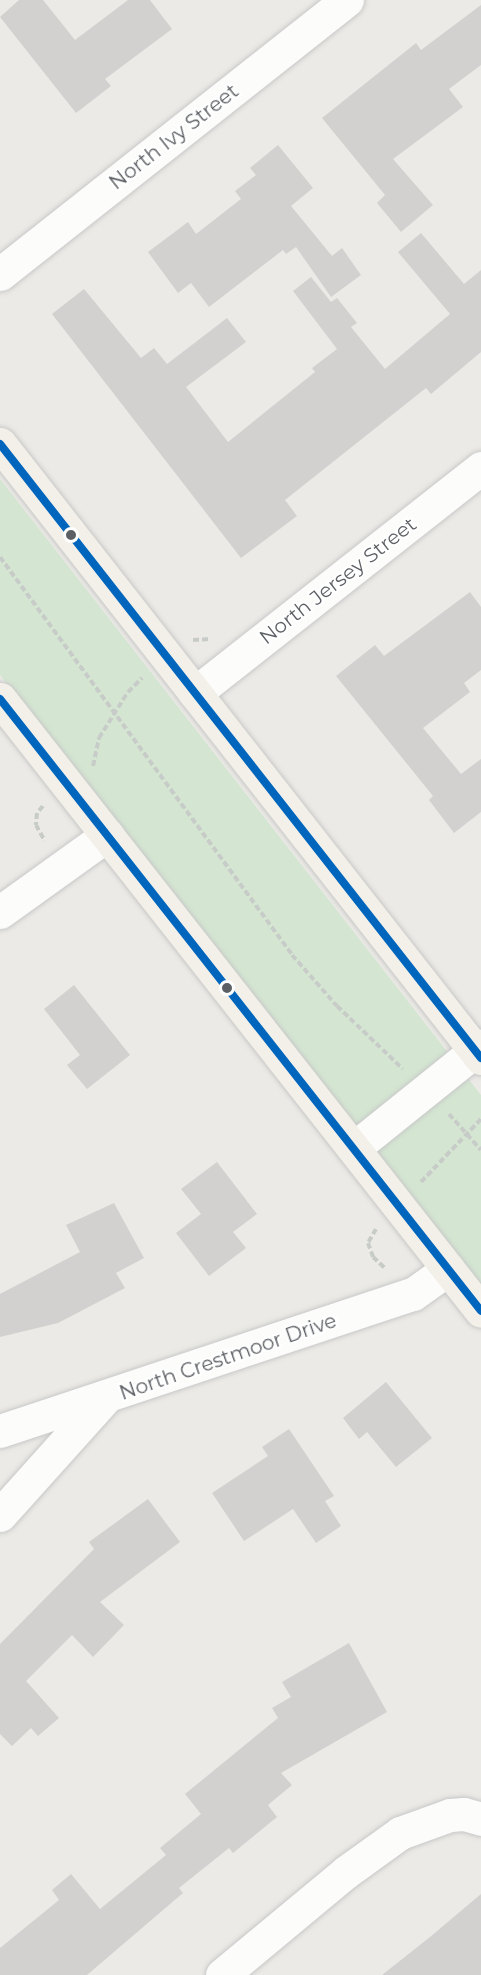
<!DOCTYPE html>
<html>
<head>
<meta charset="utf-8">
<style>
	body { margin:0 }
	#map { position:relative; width:481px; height:1975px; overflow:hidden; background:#ebeae6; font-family:Montserrat,sans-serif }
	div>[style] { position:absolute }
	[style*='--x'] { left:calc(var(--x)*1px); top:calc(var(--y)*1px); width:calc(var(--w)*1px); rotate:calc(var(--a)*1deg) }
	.green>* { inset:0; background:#d4e6d2 }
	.building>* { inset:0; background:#d2d1cf }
	.path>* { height:4px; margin-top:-2px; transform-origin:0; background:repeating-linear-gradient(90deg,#c8ccc9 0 6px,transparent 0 9px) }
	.roads { filter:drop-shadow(0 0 2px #c8c8c8) drop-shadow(0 0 2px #c8c8c8) }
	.minor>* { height:33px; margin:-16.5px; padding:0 16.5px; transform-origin:16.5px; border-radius:16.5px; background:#fcfcfb }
	.major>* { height:33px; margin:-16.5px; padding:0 16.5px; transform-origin:16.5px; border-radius:16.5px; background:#f2f0e8 }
	.bus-1>* { height:8px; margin:-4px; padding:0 4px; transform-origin:4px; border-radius:4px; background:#0065bd }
	.dots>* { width:16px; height:16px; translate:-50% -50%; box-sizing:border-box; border:3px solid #fff; border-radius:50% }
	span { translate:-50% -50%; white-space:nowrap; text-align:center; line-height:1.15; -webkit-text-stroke:4.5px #fff; paint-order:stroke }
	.street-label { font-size:20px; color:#5c5f63 }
</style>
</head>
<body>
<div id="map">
	<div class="green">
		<div style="clip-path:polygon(0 479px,481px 1095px,481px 1291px,0 675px)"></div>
	</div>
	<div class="building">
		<div style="clip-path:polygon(19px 0,43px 0,75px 40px,128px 0,150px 0,172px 29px,105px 79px,111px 86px,76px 113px,0 17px)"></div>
		<div style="clip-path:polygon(481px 5px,481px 65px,449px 89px,463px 107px,393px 159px,433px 205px,401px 232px,377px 203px,385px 195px,322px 118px,416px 43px,421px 50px)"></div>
		<div style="clip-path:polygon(278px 145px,313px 188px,291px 206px,332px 256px,342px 248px,361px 275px,331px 297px,296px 247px,286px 254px,283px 250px,209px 307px,191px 283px,178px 293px,148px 252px,188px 222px,196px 234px,241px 199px,235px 191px,256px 175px,250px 168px)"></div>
		<div style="clip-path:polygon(421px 233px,464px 284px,481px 270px,481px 352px,431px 394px,426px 388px,285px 500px,297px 516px,241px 558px,52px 314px,84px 289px,141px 358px,154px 348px,167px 364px,227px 318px,246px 342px,186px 387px,228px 442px,315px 372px,312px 368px,337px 349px,293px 291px,311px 277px,331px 302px,337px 298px,357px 323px,351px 327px,385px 369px,450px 314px,398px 252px)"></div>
		<div style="clip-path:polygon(470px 592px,481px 607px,481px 670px,464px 683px,470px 692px,423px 728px,461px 774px,481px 759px,481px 812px,454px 833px,429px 800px,433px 796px,336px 676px,375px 645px,384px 656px)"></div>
		<div style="clip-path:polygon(74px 985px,130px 1055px,87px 1089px,67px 1065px,80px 1055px,44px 1009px)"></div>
		<div style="clip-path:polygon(217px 1162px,257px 1214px,233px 1232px,246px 1248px,209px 1276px,176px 1233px,201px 1214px,181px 1189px)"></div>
		<div style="clip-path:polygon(114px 1203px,144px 1258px,116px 1273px,125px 1288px,58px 1323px,0 1337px,0 1294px,80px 1252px,66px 1225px)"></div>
		<div style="clip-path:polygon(386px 1382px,432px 1438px,396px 1467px,367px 1432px,359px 1439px,343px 1418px)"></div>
		<div style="clip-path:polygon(289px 1429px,334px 1496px,325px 1501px,341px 1526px,316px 1543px,293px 1509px,244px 1541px,212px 1493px,268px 1456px,262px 1447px)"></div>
		<div style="clip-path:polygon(148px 1499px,180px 1542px,100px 1602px,124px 1625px,93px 1657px,72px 1635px,26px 1681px,59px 1718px,38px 1736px,31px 1728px,12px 1746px,0 1734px,0 1644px,94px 1549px,89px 1542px)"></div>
		<div style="clip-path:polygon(349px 1643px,387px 1712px,281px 1773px,292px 1785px,268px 1805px,277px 1817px,233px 1853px,229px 1848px,179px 1888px,183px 1893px,87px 1975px,0 1975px,0 1948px,59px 1900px,52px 1890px,71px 1874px,100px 1909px,166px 1855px,160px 1848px,201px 1814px,185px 1794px,278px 1718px,272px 1708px,291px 1697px,282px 1682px)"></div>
		<div style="clip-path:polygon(481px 1894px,481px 1975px,382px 1975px,430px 1937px)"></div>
	</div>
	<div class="path">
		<div style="--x:0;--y:557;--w:494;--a:53.7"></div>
		<div style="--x:292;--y:955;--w:68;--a:48.6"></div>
		<div style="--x:337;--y:1006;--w:91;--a:43.7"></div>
		<div style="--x:193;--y:640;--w:17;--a:-3"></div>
		<div style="--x:93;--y:766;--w:29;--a:-78"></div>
		<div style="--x:99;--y:738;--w:54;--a:-57.8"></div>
		<div style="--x:128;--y:692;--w:20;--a:-45"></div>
		<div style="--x:43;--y:806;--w:9;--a:131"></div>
		<div style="--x:37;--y:813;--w:12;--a:95"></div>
		<div style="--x:36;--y:825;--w:18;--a:61"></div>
		<div style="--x:449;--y:1114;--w:48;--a:48.4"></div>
		<div style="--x:421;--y:1182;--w:87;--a:-46.4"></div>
		<div style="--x:376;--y:1229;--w:16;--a:120"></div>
		<div style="--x:368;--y:1243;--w:15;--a:70"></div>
		<div style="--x:373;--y:1257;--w:18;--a:43"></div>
	</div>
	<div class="roads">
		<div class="minor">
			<div style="--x:0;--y:274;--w:442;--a:-38.3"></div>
			<div style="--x:195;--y:693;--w:364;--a:-38.2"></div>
			<div style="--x:0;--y:912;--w:132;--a:-35.7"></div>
			<div style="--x:354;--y:1148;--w:163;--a:-38.8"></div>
			<div style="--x:0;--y:1431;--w:435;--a:-18.4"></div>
			<div style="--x:413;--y:1294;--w:43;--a:-35.5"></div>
			<div style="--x:0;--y:1515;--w:156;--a:-48.1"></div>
			<div style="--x:222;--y:1975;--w:161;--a:-39.7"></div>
			<div style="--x:346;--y:1872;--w:67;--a:-35.8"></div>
			<div style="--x:400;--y:1833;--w:53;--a:-19.8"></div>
			<div style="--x:450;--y:1815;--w:14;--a:-4"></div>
			<div style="--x:464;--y:1814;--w:18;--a:16"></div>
		</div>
		<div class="major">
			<div style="--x:0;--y:444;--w:780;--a:51.93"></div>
			<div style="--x:0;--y:699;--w:778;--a:51.83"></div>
		</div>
	</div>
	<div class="bus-1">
		<div style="--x:0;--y:444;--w:780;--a:51.93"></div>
		<div style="--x:0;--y:699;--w:778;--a:51.83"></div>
	</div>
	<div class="dots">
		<div style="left:71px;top:535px;background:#5c5f63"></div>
		<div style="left:227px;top:988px;background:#5c5f63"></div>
	</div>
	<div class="street-label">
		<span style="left:174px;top:137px;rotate:-38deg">North Ivy Street</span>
		<span style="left:338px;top:581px;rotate:-38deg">North Jersey Street</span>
		<span style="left:228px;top:1357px;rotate:-19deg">North Crestmoor Drive</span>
	</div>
</div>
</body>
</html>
